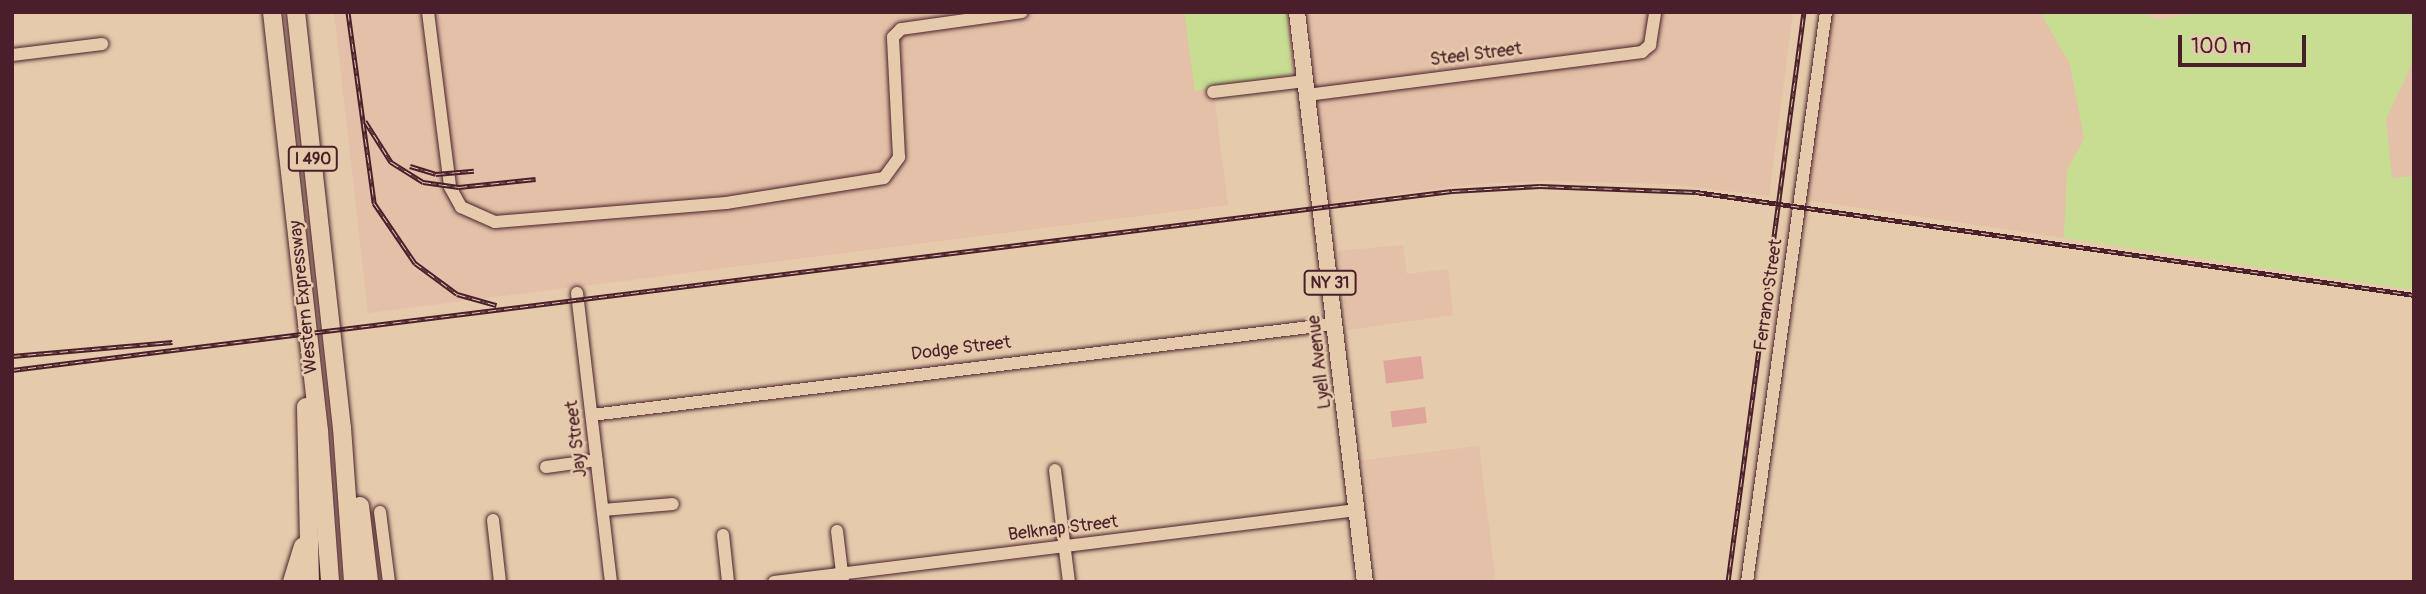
<!DOCTYPE html>
<html>
<head>
<meta charset="utf-8">
<style>
	body { margin:0 }
	#map { position:relative; width:2426px; height:594px; overflow:hidden; background:#e5cbac; font-family:Pangolin,sans-serif }
	div>[style] { position:absolute }
	[style*='--x'] { left:calc(var(--x)*1px); top:calc(var(--y)*1px); width:calc(var(--w)*1px); rotate:calc(var(--a)*1deg) }
	.built>* { inset:0; background:#e3c0a7; transform-origin:0 0 }
	.green>* { inset:0; background:#c6dd92 }
	.building>* { inset:0; background:#dfa59b; transform-origin:0 0 }
	.roads { filter:drop-shadow(0 0 2px #4a1f2b) drop-shadow(0 0 2px #4a1f2b) }
	.minor>* { height:12px; margin:-6px; padding:0 6px; transform-origin:6px; border-radius:6px; background:#e5cbac }
	.major>* { height:16px; margin:-8px; padding:0 8px; transform-origin:8px; border-radius:8px; background:#e5cbac }
	.highway>* { height:18px; margin:-9px; padding:0 9px; transform-origin:9px; border-radius:9px; background:#e5cbac }
	.rail>* { height:5px; margin-top:-2.5px; transform-origin:0; background:repeating-linear-gradient(90deg,#e5cbac 0 8px,#4a1f2b 0 16px); box-sizing:border-box; border-block:2px solid #4a1f2b }
	span { translate:-50% -50%; white-space:nowrap; text-align:center; line-height:1.15; -webkit-text-stroke:5px #e5cbac; paint-order:stroke }
	.shield-label span { padding:2px 5px; background:#e5cbac; border:2px solid; border-radius:5px; -webkit-text-stroke-width:0 }
	.shield-label { font-size:16px; color:#4a1f2b; font-weight:700 }
	.street-label { font-size:18px; color:#4a1f2b }
	.frame { position:absolute; inset:0; border:14px solid #4a1f2b; pointer-events:none }
	.scale { position:absolute; left:2178px; top:35px; width:128px; height:32px; box-sizing:border-box; border:4px solid #4a1f2b; border-top:0; padding-left:9px; font-size:21px; line-height:24px; white-space:nowrap; color:#4a1f2b; -webkit-text-stroke:5px #e5cbac; paint-order:stroke }
</style>
</head>
<body>
<div id="map">
	<div class="built">
		<div style="clip-path:polygon(334px 12px,1287px 12px,1294px 68px,1292px 74px,1213px 88px,1228px 205px,368px 313px)"></div>
		<div style="clip-path:polygon(1307px 12px,1793px 12px,1769px 196px,1668px 184px,1548px 181px,1476px 184px,1329px 203px)"></div>
		<div style="clip-path:polygon(1832px 12px,2040px 12px,2070px 64px,2085px 140px,2067px 171px,2064px 238px,1806px 200px)"></div>
		<div style="clip-path:polygon(2414px 60px,2414px 176px,2392px 179px,2386px 119px)"></div>
		<div style="clip-path:polygon(1403px 245px,1407px 274px,1448px 269px,1453px 315px,1348px 330px,1338px 251px)"></div>
		<div style="left:1479px;top:446px;width:137px;height:117px;rotate:83deg"></div>
	</div>
	<div class="green">
		<div style="clip-path:polygon(1184px 12px,1287px 12px,1292px 74px,1195px 91px)"></div>
		<div style="clip-path:polygon(2040px 12px,2142px 12px,2155px 20px,2209px 12px,2411px 12px,2414px 60px,2386px 119px,2392px 178px,2414px 176px,2414px 290px,2064px 238px,2067px 171px,2084px 139px,2070px 64px)"></div>
	</div>
	<div class="building">
		<div style="left:1421px;top:356px;width:23px;height:38px;rotate:83deg"></div>
		<div style="left:1425px;top:407px;width:16px;height:35px;rotate:83deg"></div>
	</div>
	<div class="roads">
		<div class="minor">
			<div style="--x:428;--y:12;--w:176;--a:82.8"></div>
			<div style="--x:450;--y:187;--w:23;--a:61"></div>
			<div style="--x:461;--y:207;--w:37;--a:24"></div>
			<div style="--x:495;--y:222;--w:232;--a:-4.7"></div>
			<div style="--x:726;--y:203;--w:160;--a:-9"></div>
			<div style="--x:884;--y:178;--w:26;--a:-54"></div>
			<div style="--x:899;--y:157;--w:120;--a:-92.9"></div>
			<div style="--x:893;--y:37;--w:11;--a:-45"></div>
			<div style="--x:901;--y:29;--w:122;--a:-8"></div>
			<div style="--x:12;--y:55;--w:91;--a:-7"></div>
			<div style="--x:1213;--y:92;--w:93;--a:-6.8"></div>
			<div style="--x:1307;--y:95;--w:338;--a:-7.3"></div>
			<div style="--x:1642;--y:52;--w:11;--a:-41"></div>
			<div style="--x:1650;--y:45;--w:33;--a:-81"></div>
			<div style="--x:577;--y:293;--w:291;--a:83.3"></div>
			<div style="--x:592;--y:415;--w:748;--a:-6.99"></div>
			<div style="--x:546;--y:467;--w:51;--a:-7.8"></div>
			<div style="--x:1055;--y:470;--w:113;--a:82.9"></div>
			<div style="--x:603;--y:510;--w:70;--a:-4.9"></div>
			<div style="--x:380;--y:512;--w:71;--a:82.7"></div>
			<div style="--x:493;--y:520;--w:62;--a:83.6"></div>
			<div style="--x:837;--y:531;--w:50;--a:83.2"></div>
			<div style="--x:723;--y:535;--w:47;--a:83.9"></div>
			<div style="--x:774;--y:582;--w:587;--a:-7.04"></div>
			<div style="--x:1747;--y:582;--w:575;--a:-82.11"></div>
		</div>
		<div class="major">
			<div style="--x:1297;--y:12;--w:574;--a:83.2"></div>
		</div>
		<div class="highway">
			<div style="--x:272;--y:12;--w:422;--a:83.6"></div>
			<div style="--x:319;--y:431;--w:151;--a:85.8"></div>
			<div style="--x:296;--y:12;--w:419;--a:83.7"></div>
			<div style="--x:342;--y:428;--w:154;--a:85.9"></div>
			<div style="--x:306;--y:407;--w:175;--a:88.7"></div>
			<div style="--x:360;--y:506;--w:77;--a:83.2"></div>
			<div style="--x:292;--y:582;--w:37;--a:-73"></div>
		</div>
	</div>
	<div class="rail">
		<div style="--x:348;--y:12;--w:193;--a:82.2"></div>
		<div style="--x:374;--y:203;--w:73;--a:55.7"></div>
		<div style="--x:415;--y:263;--w:52;--a:36.4"></div>
		<div style="--x:457;--y:294;--w:41;--a:15.8"></div>
		<div style="--x:365;--y:121;--w:49;--a:57.6"></div>
		<div style="--x:391;--y:162;--w:38;--a:32"></div>
		<div style="--x:423;--y:182;--w:36;--a:8"></div>
		<div style="--x:459;--y:187;--w:77;--a:-5.9"></div>
		<div style="--x:410;--y:166;--w:27;--a:17"></div>
		<div style="--x:436;--y:174;--w:38;--a:-5"></div>
		<div style="--x:12;--y:356;--w:161;--a:-5"></div>
		<div style="--x:12;--y:370;--w:1451;--a:-7.09"></div>
		<div style="--x:1452;--y:191;--w:88;--a:-3.3"></div>
		<div style="--x:1540;--y:186;--w:156;--a:2.2"></div>
		<div style="--x:1696;--y:192;--w:725;--a:8.16"></div>
		<div style="--x:1728;--y:582;--w:575;--a:-82.41"></div>
	</div>
	<div class="shield-label">
		<span style="left:313px;top:159px">I 490</span>
		<span style="left:1330px;top:283px">NY 31</span>
	</div>
	<div class="street-label">
		<span style="left:1476px;top:55px;rotate:-7deg">Steel Street</span>
		<span style="left:1769px;top:295px;rotate:-82deg">Ferrano Street</span>
		<span style="left:304px;top:297px;rotate:-96deg">Western Expressway</span>
		<span style="left:961px;top:349px;rotate:-7deg">Dodge Street</span>
		<span style="left:1320px;top:362px;rotate:-97deg">Lyell Avenue</span>
		<span style="left:577px;top:439px;rotate:-97deg">Jay Street</span>
		<span style="left:1063px;top:529px;rotate:-7deg">Belknap Street</span>
	</div>
	<div class="frame"></div>
	<div class="scale">100 m</div>
</div>
</body>
</html>
